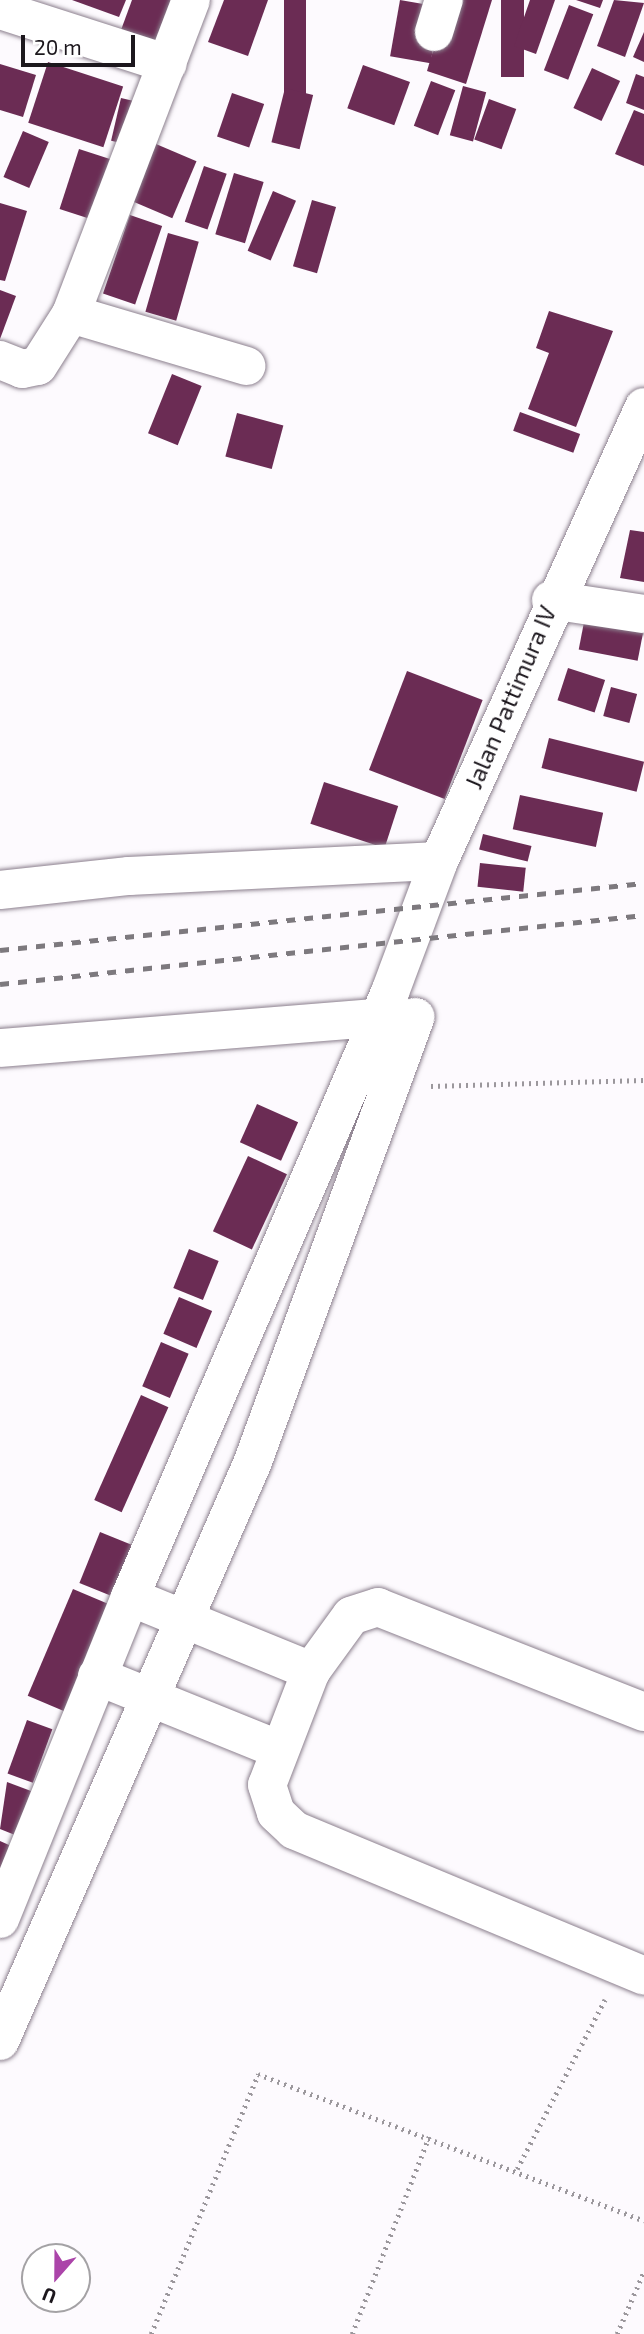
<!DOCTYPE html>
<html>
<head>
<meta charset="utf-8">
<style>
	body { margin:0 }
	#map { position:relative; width:644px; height:2334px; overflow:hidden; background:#fdfafe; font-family:"Exo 2",sans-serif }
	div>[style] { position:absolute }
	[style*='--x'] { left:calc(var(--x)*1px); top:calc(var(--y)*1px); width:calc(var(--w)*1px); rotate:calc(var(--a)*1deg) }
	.building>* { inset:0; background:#6b2c54; transform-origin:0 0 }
	.path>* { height:4.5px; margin-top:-2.25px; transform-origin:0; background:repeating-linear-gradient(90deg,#9b979c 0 2px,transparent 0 7px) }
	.roads { filter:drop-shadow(0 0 2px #8c808e) drop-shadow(0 0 2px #8c808e) }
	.minor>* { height:38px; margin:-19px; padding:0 19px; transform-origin:19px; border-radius:19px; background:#fff }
	.rail>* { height:5px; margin-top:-2.5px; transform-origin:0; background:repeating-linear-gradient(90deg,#7d797e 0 9px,transparent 0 18px) }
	span { translate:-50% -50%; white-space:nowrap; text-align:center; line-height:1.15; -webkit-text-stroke:7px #fff; paint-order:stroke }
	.street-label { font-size:24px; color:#1c171d }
	.north { position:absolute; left:21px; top:2243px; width:70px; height:70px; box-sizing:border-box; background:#fff; border:2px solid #a4a2a5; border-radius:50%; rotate:201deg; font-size:19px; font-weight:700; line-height:28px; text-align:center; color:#1c171d }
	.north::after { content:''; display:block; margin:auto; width:24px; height:32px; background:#ab44a9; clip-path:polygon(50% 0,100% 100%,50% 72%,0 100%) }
	.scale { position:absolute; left:21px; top:35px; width:114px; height:32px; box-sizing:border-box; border:4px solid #1c171d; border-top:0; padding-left:9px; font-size:21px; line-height:24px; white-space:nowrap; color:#1c171d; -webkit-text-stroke:5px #fff; paint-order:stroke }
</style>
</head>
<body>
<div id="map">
	<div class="building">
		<div style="clip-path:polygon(72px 0,126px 0,119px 17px)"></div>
		<div style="clip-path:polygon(132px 0,175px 0,159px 44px,121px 30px)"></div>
		<div style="clip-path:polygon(224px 0,268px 0,248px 56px,208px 42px)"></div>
		<div style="left:284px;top:0;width:22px;height:95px"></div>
		<div style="left:400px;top:0;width:41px;height:57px;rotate:10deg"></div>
		<div style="clip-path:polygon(448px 0,492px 0,466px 84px,427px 71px)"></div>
		<div style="left:501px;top:0;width:23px;height:77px"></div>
		<div style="clip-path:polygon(530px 0,555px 0,536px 54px,514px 46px)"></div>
		<div style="clip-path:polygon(576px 0,603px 0,600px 8px)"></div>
		<div style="clip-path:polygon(614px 0,644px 3px,625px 57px,597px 46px)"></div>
		<div style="left:569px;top:5px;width:26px;height:70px;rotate:21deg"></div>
		<div style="clip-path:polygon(644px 32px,644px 62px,633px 57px)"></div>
		<div style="left:48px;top:62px;width:79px;height:64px;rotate:18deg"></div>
		<div style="clip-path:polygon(0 64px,36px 75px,23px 117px,0 110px)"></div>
		<div style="left:363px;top:65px;width:50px;height:46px;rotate:20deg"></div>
		<div style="left:592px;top:68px;width:31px;height:44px;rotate:25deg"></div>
		<div style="clip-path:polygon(636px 74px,644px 77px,644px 110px,626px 103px)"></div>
		<div style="left:431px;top:81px;width:26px;height:48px;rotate:21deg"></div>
		<div style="left:463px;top:86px;width:24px;height:51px;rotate:15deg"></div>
		<div style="left:285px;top:88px;width:29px;height:56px;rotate:14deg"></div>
		<div style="left:232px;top:93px;width:34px;height:46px;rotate:19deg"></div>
		<div style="left:121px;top:98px;width:23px;height:44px;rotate:13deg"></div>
		<div style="left:489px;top:99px;width:29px;height:43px;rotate:20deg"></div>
		<div style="clip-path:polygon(634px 110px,644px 114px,644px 166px,615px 154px)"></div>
		<div style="left:23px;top:131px;width:28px;height:50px;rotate:23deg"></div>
		<div style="left:156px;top:144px;width:44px;height:62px;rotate:23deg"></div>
		<div style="left:79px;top:149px;width:39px;height:63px;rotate:18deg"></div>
		<div style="left:204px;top:166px;width:24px;height:59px;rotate:19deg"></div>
		<div style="left:234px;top:173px;width:31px;height:64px;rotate:17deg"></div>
		<div style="left:273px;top:191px;width:25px;height:65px;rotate:23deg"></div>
		<div style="left:312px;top:200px;width:25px;height:69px;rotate:16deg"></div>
		<div style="clip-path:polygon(0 203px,27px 211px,5px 281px,0 280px)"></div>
		<div style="left:130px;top:215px;width:34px;height:83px;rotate:19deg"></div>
		<div style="left:168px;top:233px;width:32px;height:82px;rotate:16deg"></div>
		<div style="clip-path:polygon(0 290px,16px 296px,0 339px)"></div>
		<div style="clip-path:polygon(549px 311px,613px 331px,576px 427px,528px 409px,549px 353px,536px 348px)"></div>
		<div style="left:172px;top:374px;width:32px;height:64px;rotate:22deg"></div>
		<div style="left:520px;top:412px;width:64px;height:20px;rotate:20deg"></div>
		<div style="left:237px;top:413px;width:48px;height:45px;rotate:15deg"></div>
		<div style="clip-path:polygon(630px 530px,644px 532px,644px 582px,620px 578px)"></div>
		<div style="left:585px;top:617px;width:60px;height:33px;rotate:11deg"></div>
		<div style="left:568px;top:668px;width:39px;height:34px;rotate:18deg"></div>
		<div style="left:407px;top:671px;width:81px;height:106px;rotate:21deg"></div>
		<div style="left:611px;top:687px;width:27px;height:30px;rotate:15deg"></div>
		<div style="left:549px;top:738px;width:98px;height:31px;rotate:14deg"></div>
		<div style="left:324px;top:782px;width:78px;height:44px;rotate:18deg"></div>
		<div style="left:520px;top:795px;width:85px;height:35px;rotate:12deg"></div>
		<div style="left:483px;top:834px;width:50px;height:16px;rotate:14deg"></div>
		<div style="left:480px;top:863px;width:46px;height:24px;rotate:6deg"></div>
		<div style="left:257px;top:1104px;width:45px;height:42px;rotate:24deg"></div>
		<div style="left:248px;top:1156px;width:43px;height:83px;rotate:25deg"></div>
		<div style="left:189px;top:1249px;width:32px;height:42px;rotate:22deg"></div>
		<div style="left:179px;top:1297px;width:36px;height:40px;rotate:23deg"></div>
		<div style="left:161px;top:1342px;width:30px;height:48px;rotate:23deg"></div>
		<div style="left:141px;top:1395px;width:30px;height:115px;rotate:24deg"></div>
		<div style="left:100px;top:1532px;width:40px;height:55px;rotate:22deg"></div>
		<div style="left:73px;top:1589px;width:43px;height:116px;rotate:23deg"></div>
		<div style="left:27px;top:1720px;width:27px;height:57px;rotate:20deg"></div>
		<div style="clip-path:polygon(7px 1782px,31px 1791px,15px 1835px,0 1829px)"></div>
		<div style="clip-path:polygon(0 1841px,18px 1849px,0 1888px)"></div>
	</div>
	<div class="path">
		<div style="--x:431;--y:1086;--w:213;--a:-1.6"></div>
		<div style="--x:517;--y:2169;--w:191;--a:-62.6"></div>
		<div style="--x:151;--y:2334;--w:281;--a:-67.6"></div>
		<div style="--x:258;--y:2074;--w:413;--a:20.8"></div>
		<div style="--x:352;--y:2334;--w:212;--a:-68.7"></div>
		<div style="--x:617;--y:2334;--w:69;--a:-66.8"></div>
	</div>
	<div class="roads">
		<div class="minor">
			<div style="--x:0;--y:10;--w:176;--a:17.8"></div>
			<div style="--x:434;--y:32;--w:34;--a:-73"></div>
			<div style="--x:71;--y:314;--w:183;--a:16.5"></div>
			<div style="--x:0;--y:360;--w:24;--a:22"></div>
			<div style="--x:22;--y:369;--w:16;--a:-11"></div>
			<div style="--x:38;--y:366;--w:62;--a:-57.6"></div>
			<div style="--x:71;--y:314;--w:336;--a:-69.1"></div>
			<div style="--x:551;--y:600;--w:94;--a:8.6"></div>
			<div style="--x:0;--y:890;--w:130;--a:-6.2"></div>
			<div style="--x:129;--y:876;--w:310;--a:-2.8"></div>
			<div style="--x:0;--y:1048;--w:401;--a:-4.6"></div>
			<div style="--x:130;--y:1597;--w:196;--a:22.2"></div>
			<div style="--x:97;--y:1676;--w:197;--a:22"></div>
			<div style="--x:644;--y:1712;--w:286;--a:-158.5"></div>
			<div style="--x:378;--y:1607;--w:28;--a:162"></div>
			<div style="--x:351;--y:1616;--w:68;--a:126"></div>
			<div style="--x:311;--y:1671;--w:122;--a:111.1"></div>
			<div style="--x:267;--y:1785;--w:29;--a:72"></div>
			<div style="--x:276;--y:1813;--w:25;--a:43"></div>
			<div style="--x:294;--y:1830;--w:379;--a:22.6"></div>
			<div style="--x:0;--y:1919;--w:347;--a:-68"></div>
			<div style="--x:130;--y:1597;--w:659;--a:-66.74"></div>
			<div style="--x:390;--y:992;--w:140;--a:-69.5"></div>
			<div style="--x:439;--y:861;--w:498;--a:-65.7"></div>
			<div style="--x:0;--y:2041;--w:630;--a:-66.41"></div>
			<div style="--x:252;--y:1464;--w:476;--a:-69.9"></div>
		</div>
	</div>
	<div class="rail">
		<div style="--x:0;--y:950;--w:647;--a:-5.94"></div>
		<div style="--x:0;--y:984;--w:648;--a:-6.12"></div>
	</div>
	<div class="street-label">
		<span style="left:510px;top:697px;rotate:-67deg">Jalan Pattimura IV</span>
	</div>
	<div class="north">U</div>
	<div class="scale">20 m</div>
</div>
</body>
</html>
